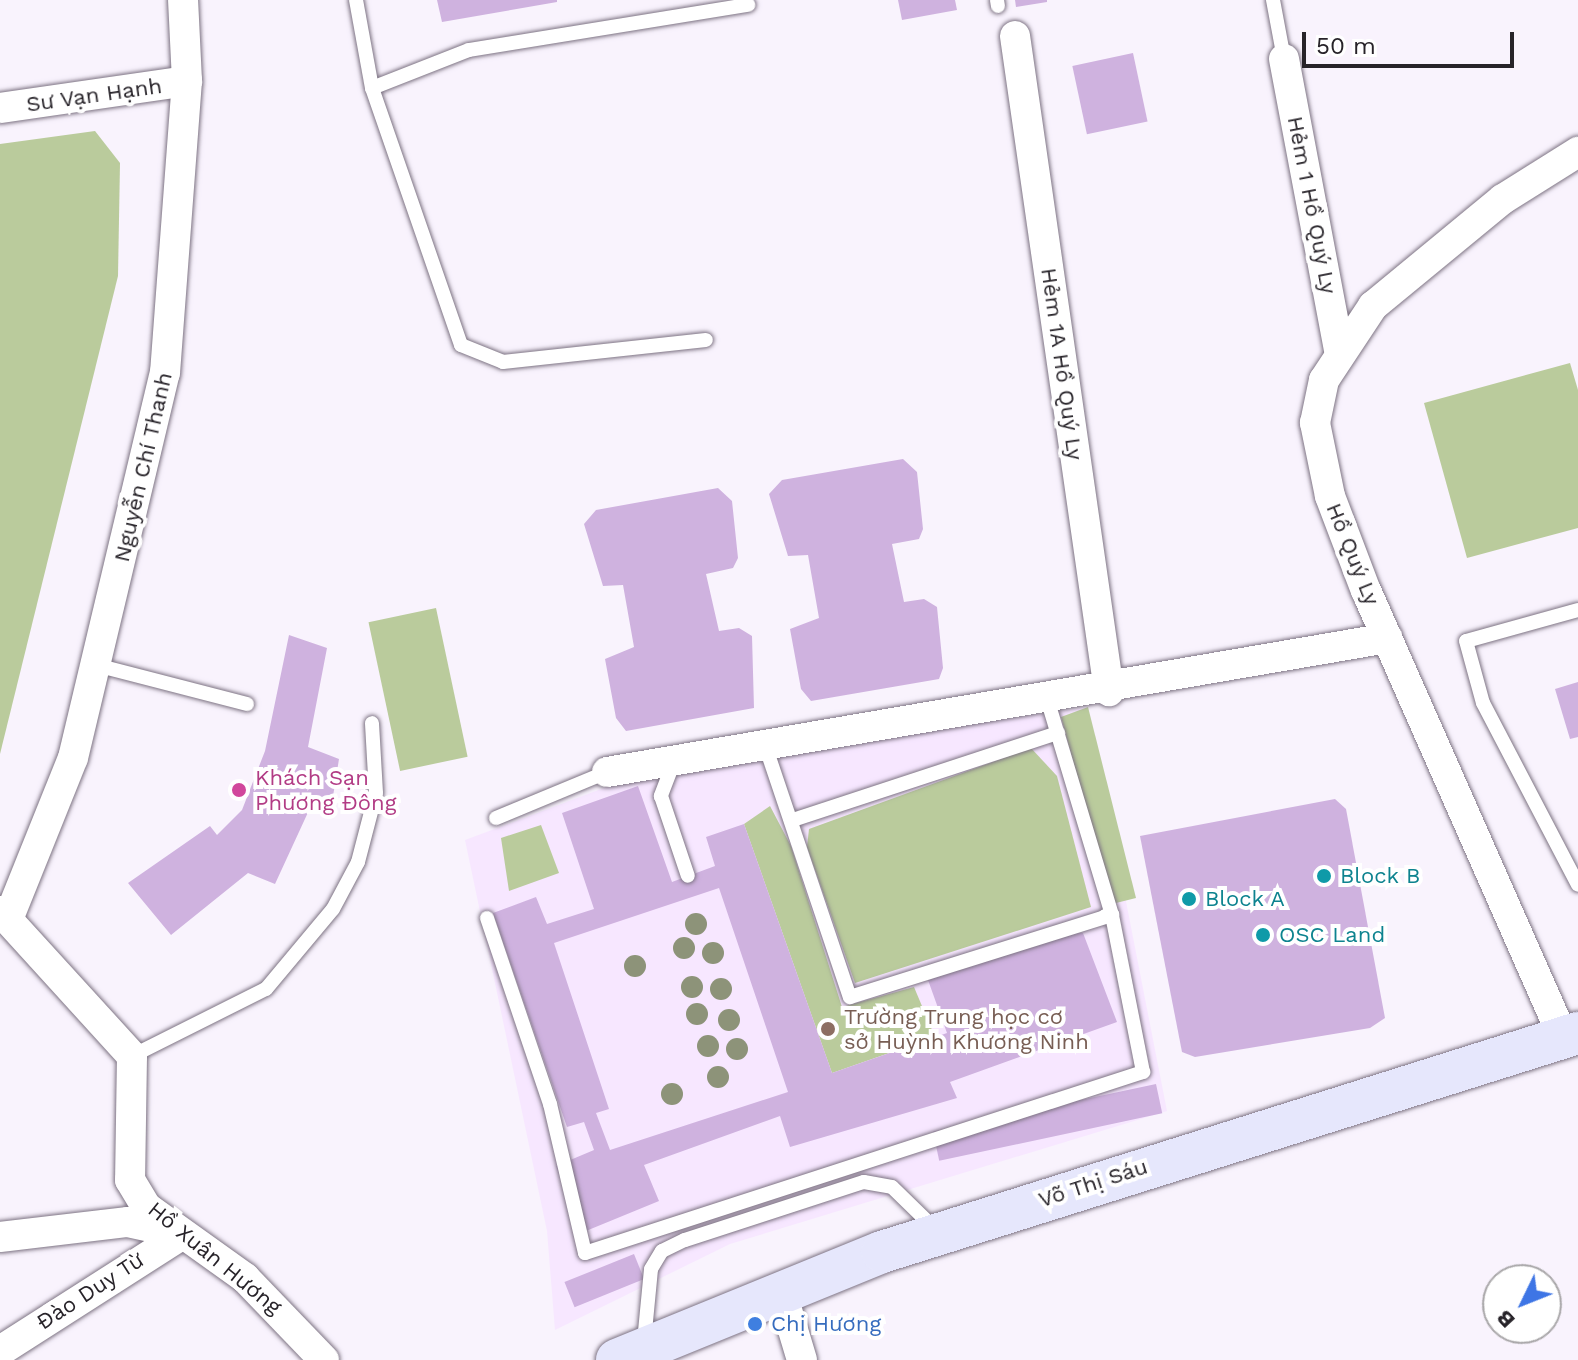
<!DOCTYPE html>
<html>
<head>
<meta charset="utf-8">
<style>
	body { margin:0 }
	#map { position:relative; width:1578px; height:1360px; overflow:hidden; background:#f9f3fd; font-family:"Work Sans",sans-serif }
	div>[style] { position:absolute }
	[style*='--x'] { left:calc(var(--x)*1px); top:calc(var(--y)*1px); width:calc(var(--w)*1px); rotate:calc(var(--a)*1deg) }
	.built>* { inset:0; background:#f7e7ff }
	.green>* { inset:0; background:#bacb9c; transform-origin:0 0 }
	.building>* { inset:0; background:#cfb2df; transform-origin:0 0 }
	.roads { filter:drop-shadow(0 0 2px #7d7383) drop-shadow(0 0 2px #7d7383) }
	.lane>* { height:14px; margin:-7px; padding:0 7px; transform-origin:7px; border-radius:7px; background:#fff }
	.street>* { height:30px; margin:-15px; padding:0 15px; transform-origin:15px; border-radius:15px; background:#fff }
	.secondary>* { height:42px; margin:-21px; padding:0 21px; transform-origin:21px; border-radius:21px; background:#e6e7fc }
	.trees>* { width:22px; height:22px; margin:-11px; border-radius:50%; background:#8d9379 }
	.dots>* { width:22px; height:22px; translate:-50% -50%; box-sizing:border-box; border:4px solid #fff; border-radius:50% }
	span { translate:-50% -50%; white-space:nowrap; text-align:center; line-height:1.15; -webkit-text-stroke:8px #fff; paint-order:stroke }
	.street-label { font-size:22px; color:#272329 }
	.hotel-label { font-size:22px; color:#b23c85 }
	.left { translate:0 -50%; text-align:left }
	.culture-label { font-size:22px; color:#0d838f }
	.education-label { font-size:22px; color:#785e54 }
	.shop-label { font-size:22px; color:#366cbe }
	.north { position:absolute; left:1482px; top:1264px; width:80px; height:80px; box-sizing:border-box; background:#fff; border:2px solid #a9a7a9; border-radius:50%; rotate:227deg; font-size:22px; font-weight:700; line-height:32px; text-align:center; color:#272329 }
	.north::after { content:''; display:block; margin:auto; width:28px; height:36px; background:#3e75e5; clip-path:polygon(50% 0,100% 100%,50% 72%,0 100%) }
	.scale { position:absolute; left:1302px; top:32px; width:212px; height:36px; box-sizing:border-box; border:4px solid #272329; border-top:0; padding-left:10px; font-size:24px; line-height:28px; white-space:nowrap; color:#272329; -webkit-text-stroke:6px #fff; paint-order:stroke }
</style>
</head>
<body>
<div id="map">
	<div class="built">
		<div style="clip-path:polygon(1088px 707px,1167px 1111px,730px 1244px,555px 1330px,547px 1231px,465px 840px,649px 771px)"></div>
	</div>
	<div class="green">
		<div style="clip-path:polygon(95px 131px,120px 163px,118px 276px,0 754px,0 144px)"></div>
		<div style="clip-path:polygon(1570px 363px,1578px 390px,1578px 528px,1467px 558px,1424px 403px)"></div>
		<div style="left:436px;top:608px;width:152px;height:69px;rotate:78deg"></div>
		<div style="clip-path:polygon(1088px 707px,1136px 898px,1112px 904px,1061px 717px)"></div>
		<div style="clip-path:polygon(1031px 748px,1057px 776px,1091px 907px,855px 983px,807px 847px,809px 829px)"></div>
		<div style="clip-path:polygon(770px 806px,791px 846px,842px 1007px,914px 987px,935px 1037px,832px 1073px,744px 824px)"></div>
		<div style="clip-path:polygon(541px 825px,559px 873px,509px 891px,501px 838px)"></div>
	</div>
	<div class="building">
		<div style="clip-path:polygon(437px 0,557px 0,557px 2px,442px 22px)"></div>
		<div style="clip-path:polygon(898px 0,955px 0,957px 10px,902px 20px)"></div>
		<div style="clip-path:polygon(1015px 0,1047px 0,1047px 2px,1016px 7px)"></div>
		<div style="left:1133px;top:53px;width:70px;height:62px;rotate:78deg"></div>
		<div style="clip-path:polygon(903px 459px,917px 472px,923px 529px,919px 539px,892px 544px,904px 602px,924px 599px,937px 607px,943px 668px,939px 679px,811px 701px,801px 689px,790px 629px,819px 618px,808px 555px,788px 556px,769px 494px,782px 480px)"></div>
		<div style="clip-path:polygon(718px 488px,732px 501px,738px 558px,733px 568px,706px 574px,719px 631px,739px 628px,752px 636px,754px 708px,626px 731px,616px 718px,605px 659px,634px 647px,623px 585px,603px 586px,584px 524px,596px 510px)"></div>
		<div style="clip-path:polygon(289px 635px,327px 648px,308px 747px,339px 759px,330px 815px,310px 808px,275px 884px,248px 873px,171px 935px,128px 883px,210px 826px,217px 835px,242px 810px,265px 751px)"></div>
		<div style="clip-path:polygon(1578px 682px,1578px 737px,1570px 739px,1555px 689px)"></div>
		<div style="clip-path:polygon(evenodd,638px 786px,672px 882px,715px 866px,706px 837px,744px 824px,832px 1073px,947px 1033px,928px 980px,1072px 932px,1083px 933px,1117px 1022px,950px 1082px,957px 1098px,790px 1147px,780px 1116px,644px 1165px,659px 1201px,581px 1233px,556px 1166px,594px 1150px,584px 1122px,567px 1127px,493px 913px,536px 897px,547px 924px,594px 909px,562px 813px,638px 786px,719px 888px,788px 1092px,610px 1150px,596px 1113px,609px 1109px,554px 943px,719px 888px)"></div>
		<div style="clip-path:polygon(1335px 799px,1346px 809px,1385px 1018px,1370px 1028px,1195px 1057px,1182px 1052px,1140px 836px)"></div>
		<div style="left:1156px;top:1084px;width:30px;height:228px;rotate:78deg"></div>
		<div style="left:634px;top:1254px;width:27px;height:75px;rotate:68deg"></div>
	</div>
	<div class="roads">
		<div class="lane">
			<div style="--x:356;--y:0;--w:89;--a:79.7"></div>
			<div style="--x:372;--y:88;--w:272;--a:70.9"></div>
			<div style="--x:461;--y:345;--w:45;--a:22"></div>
			<div style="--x:503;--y:362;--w:204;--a:-6.2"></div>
			<div style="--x:997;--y:0;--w:6;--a:81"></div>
			<div style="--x:1273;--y:0;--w:60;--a:79.4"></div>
			<div style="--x:372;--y:88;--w:104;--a:-21.4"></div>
			<div style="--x:469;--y:50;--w:283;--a:-9.2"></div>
			<div style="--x:1578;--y:610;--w:116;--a:164.5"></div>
			<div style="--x:1466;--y:641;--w:64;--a:74.7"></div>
			<div style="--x:1483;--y:703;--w:205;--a:62.4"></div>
			<div style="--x:96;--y:665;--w:156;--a:14.5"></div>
			<div style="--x:765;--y:745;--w:266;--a:71.4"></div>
			<div style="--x:850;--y:997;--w:275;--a:-17.4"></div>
			<div style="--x:1112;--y:915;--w:7;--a:172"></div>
			<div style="--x:675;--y:759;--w:40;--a:111"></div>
			<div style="--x:661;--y:796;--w:84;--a:71.4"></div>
			<div style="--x:496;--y:818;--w:120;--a:-22.5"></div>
			<div style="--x:793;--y:820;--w:279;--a:-18.2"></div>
			<div style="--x:487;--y:918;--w:196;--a:71.3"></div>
			<div style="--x:550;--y:1104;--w:153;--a:76.8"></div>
			<div style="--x:585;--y:1253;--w:587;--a:-17.97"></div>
			<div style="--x:1143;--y:1072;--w:160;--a:-101.2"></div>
			<div style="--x:1112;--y:915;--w:223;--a:-106.7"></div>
			<div style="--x:132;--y:1056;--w:150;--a:-26.6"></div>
			<div style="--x:266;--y:989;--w:104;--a:-50.1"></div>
			<div style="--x:333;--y:909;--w:53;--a:-62"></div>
			<div style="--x:358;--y:862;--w:71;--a:-75.4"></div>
			<div style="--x:376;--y:793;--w:70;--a:-93.3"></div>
			<div style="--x:644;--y:1342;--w:73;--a:-84.5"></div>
			<div style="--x:651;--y:1269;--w:21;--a:-59"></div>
			<div style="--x:662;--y:1251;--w:25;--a:-26"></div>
			<div style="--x:685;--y:1240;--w:188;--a:-18"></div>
			<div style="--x:864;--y:1182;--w:28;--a:10"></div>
			<div style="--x:892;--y:1187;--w:62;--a:44.3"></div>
		</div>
		<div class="street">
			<div style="--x:1015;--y:36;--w:662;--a:81.83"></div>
			<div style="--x:1284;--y:59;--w:297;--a:79.3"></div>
			<div style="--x:0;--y:108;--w:189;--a:-8.2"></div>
			<div style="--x:607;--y:772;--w:792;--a:-9.74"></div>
			<div style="--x:0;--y:911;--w:196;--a:47.7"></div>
			<div style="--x:132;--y:1056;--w:124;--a:90.9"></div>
			<div style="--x:130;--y:1180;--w:31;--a:59"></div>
			<div style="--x:146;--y:1207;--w:122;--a:35.6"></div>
			<div style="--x:245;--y:1278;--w:114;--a:46.1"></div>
			<div style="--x:9;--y:917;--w:171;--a:-68.1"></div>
			<div style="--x:73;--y:758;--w:396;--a:-76.6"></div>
			<div style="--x:165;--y:373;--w:293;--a:-85.7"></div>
			<div style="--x:187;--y:81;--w:81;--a:-92.8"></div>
			<div style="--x:1563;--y:1037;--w:488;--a:-113.8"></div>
			<div style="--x:1366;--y:591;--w:102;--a:-110.8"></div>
			<div style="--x:1330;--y:496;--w:75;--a:-101.6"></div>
			<div style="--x:1315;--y:423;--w:44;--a:-78.2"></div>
			<div style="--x:1324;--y:380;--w:89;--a:-56.5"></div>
			<div style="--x:1373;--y:306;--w:168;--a:-39.5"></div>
			<div style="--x:1503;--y:199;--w:89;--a:-32.1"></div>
			<div style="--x:0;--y:1237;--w:129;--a:-6.7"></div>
			<div style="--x:128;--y:1222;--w:46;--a:12.5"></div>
			<div style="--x:781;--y:1290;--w:73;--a:73.3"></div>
			<div style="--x:0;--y:1351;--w:217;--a:-32.6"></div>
		</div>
		<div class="secondary">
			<div style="--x:617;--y:1360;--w:286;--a:-22.2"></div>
			<div style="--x:882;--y:1252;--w:730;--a:-17.47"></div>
		</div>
	</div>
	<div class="trees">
		<div style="left:696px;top:924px"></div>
		<div style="left:684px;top:948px"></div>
		<div style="left:713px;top:953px"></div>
		<div style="left:635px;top:966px"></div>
		<div style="left:692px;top:987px"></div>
		<div style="left:721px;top:989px"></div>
		<div style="left:697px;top:1014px"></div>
		<div style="left:729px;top:1020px"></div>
		<div style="left:708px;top:1046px"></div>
		<div style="left:737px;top:1049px"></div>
		<div style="left:718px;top:1077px"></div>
		<div style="left:672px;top:1094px"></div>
	</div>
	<div class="dots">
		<div style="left:239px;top:790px;background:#d1479c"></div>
		<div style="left:1324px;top:876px;background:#0f9aa8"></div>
		<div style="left:1189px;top:899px;background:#0f9aa8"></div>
		<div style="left:1263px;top:935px;background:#0f9aa8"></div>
		<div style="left:828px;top:1029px;background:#8d6e63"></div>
		<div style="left:755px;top:1324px;background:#3f7fe0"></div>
	</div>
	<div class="street-label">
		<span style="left:94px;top:95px;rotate:-8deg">Sư Vạn Hạnh</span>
		<span style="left:1312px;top:205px;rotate:79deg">Hẻm 1 Hồ Quý Ly</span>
		<span style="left:1062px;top:364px;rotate:82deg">Hẻm 1A Hồ Quý Ly</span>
		<span style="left:143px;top:467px;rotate:-77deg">Nguyễn Chí Thanh</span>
		<span style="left:1353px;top:554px;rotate:68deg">Hồ Quý Ly</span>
		<span style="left:1093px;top:1183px;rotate:-18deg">Võ Thị Sáu</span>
		<span style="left:215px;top:1258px;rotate:39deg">Hồ Xuân Hương</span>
		<span style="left:90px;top:1291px;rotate:-33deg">Đào Duy Từ</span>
	</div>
	<div class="hotel-label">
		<span class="left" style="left:255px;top:790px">Khách Sạn<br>Phương Đông</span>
	</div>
	<div class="culture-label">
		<span class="left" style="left:1340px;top:876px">Block B</span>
		<span class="left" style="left:1205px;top:899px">Block A</span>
		<span class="left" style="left:1279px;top:935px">OSC Land</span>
	</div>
	<div class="education-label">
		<span class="left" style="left:844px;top:1029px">Trường Trung học cơ<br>sở Huỳnh Khương Ninh</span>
	</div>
	<div class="shop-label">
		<span class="left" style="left:771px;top:1324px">Chị Hương</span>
	</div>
	<div class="north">B</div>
	<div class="scale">50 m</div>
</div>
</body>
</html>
